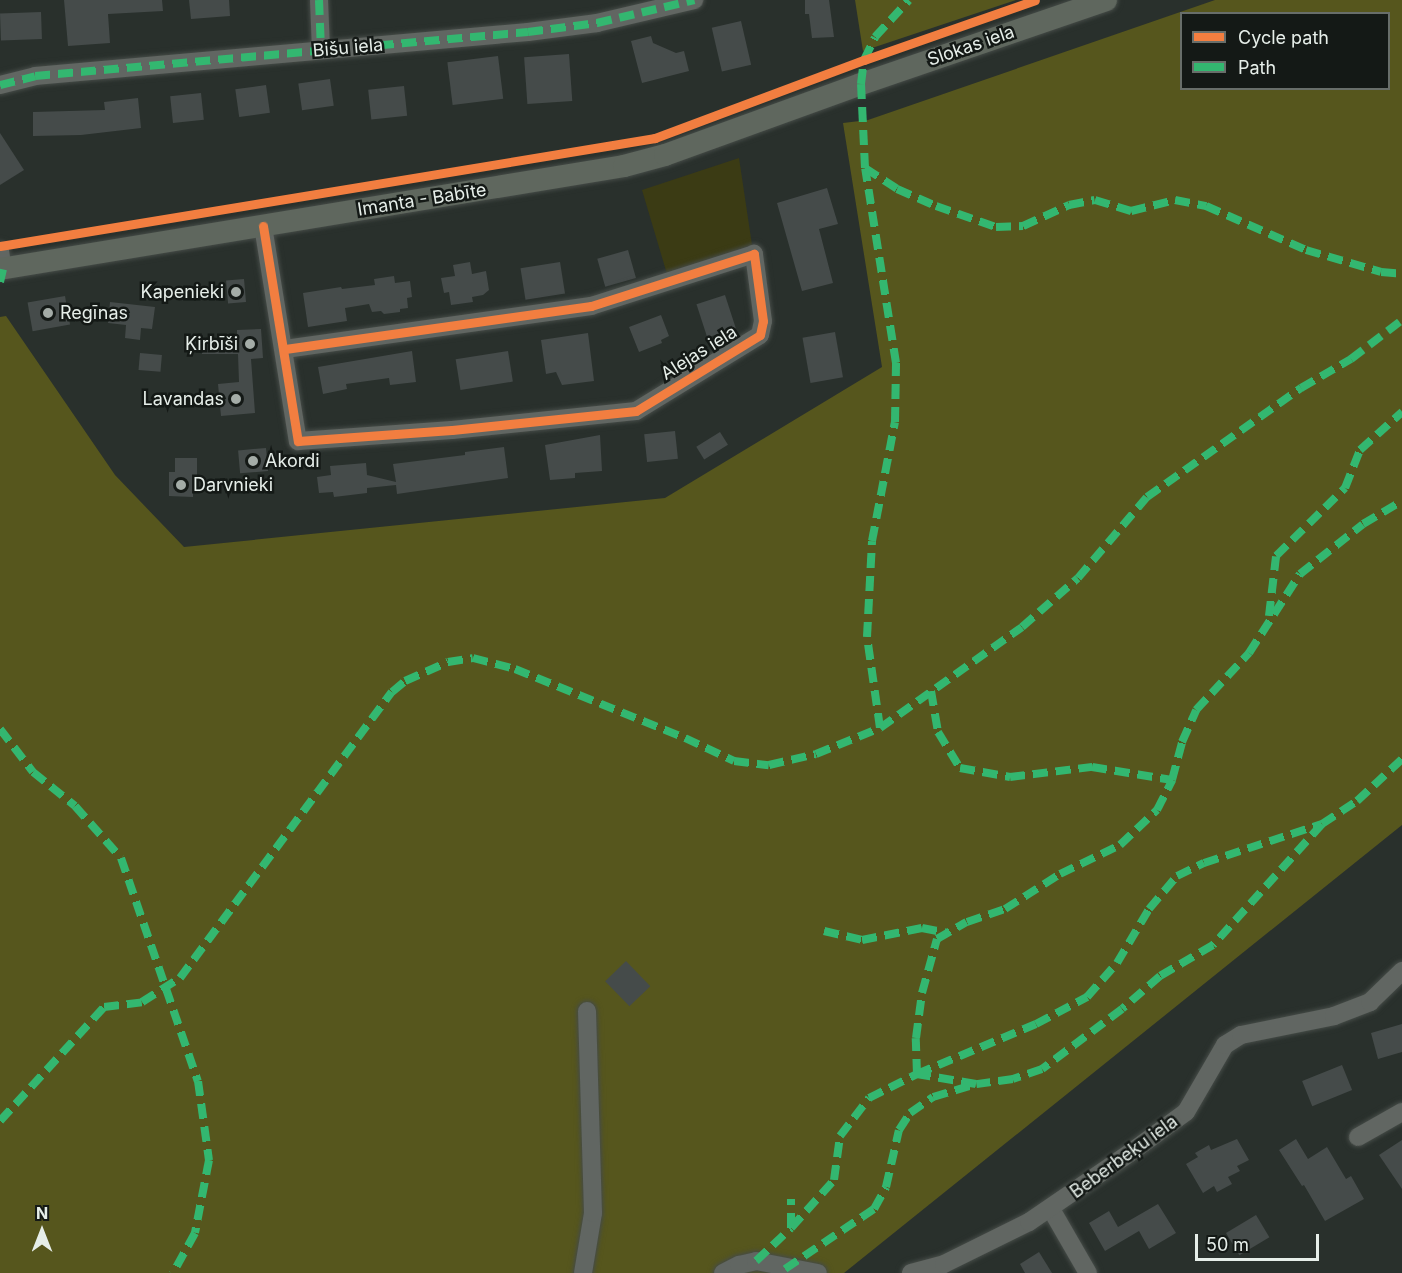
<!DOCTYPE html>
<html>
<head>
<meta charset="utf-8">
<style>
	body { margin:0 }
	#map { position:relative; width:1402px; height:1273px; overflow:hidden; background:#29302c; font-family:Inter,sans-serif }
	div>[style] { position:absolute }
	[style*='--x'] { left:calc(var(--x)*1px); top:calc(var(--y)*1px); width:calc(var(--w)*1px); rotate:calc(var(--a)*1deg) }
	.green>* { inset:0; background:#3b3b14 }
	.forest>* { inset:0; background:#56561d }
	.building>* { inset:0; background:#454b4a; transform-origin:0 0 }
	.roads { filter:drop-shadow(0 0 2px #454b47) drop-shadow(0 0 2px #454b47) }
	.minor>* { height:18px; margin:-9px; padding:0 9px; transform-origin:9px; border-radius:9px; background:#616662 }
	.major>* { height:22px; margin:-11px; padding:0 11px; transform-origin:11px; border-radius:11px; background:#5f675e }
	.quiet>* { height:8px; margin-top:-4px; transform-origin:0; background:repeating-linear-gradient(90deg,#33b770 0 15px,transparent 0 23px) }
	.cycleway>* { height:9px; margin:-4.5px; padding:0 4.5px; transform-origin:4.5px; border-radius:4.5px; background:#f27e40 }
	.dots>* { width:16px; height:16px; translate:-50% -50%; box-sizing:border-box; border:3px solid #141916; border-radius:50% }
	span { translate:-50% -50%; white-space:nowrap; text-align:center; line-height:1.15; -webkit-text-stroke:5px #141916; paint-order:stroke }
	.street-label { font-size:18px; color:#e6eee9 }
	.poi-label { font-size:18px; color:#e6eee9 }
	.right { translate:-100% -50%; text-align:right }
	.left { translate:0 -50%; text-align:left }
	.legend { position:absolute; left:1180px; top:12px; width:210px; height:78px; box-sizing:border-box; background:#141916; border:2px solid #686e6a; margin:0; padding:8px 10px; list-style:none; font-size:18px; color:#e6eee9 }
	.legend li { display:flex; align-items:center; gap:12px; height:30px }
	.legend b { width:30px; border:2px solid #686e6a }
	.north { position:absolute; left:12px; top:1201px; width:60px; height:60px; -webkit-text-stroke:4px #141916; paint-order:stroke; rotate:0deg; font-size:16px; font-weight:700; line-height:24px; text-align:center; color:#e6eee9 }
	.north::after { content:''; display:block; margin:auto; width:21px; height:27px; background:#e6eee9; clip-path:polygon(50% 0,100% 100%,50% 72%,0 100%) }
	.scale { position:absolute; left:1195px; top:1234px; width:124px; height:27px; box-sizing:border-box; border:3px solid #e6eee9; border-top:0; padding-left:8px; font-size:18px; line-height:21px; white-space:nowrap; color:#e6eee9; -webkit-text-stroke:4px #141916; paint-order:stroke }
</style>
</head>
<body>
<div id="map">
	<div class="green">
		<div style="clip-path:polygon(739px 158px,752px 245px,667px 274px,642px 190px)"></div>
	</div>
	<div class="forest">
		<div style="clip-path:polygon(855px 0,1016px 0,863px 51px)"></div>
		<div style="clip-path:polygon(evenodd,1215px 0,1402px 0,1402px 825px,844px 1273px,0 1273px,0 317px,6px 316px,115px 475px,184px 547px,665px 498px,882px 367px,843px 123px,868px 120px,1215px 0,1182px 14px,1388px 14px,1388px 88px,1182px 88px,1182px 14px)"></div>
	</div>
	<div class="building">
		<div style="clip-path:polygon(64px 0,162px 0,163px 11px,108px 14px,110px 43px,68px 46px)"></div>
		<div style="clip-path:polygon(189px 0,229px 0,230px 16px,191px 19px)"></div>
		<div style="clip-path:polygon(805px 0,829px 0,834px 37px,812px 38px,809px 14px,805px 14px)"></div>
		<div style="left:41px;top:12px;width:27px;height:41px;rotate:88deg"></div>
		<div style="left:741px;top:21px;width:45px;height:30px;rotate:77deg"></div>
		<div style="clip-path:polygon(651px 36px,653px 43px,676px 53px,684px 51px,689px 71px,642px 83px,631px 41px)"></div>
		<div style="left:569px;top:54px;width:47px;height:45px;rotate:86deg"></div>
		<div style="left:498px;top:56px;width:43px;height:51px;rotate:83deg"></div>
		<div style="left:330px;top:79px;width:27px;height:32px;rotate:82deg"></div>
		<div style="left:266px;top:85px;width:28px;height:31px;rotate:82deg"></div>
		<div style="left:404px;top:86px;width:30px;height:36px;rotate:84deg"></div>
		<div style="left:201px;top:93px;width:27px;height:31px;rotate:84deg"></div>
		<div style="clip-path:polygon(138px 98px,141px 128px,81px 135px,33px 136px,33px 112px,105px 110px,104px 102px)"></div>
		<div style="clip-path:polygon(0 133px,24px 170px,0 185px)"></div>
		<div style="clip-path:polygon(827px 188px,838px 224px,819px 229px,833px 283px,802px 291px,777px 203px)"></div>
		<div style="left:628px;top:250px;width:29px;height:32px;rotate:74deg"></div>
		<div style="clip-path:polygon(470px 262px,472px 274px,486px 271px,489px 290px,483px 295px,472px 297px,473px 302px,451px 305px,449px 292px,444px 293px,441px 278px,455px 276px,453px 265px)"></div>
		<div style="left:560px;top:262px;width:32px;height:40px;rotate:81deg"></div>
		<div style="clip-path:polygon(394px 276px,395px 283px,410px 281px,412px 297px,407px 298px,408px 308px,400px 309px,400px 312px,384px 314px,381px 311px,372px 312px,369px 304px,345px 308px,347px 321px,308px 327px,303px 293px,341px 287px,342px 289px,375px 285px,374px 279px)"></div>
		<div style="left:244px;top:279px;width:23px;height:18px;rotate:85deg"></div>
		<div style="left:725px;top:295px;width:35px;height:30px;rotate:72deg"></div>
		<div style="left:65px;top:296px;width:29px;height:38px;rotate:80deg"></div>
		<div style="clip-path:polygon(110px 302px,155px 307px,152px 329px,141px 328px,140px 340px,125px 338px,126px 325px,108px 323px)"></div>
		<div style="clip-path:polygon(661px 315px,669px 336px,661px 340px,662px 343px,639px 352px,629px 327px)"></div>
		<div style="clip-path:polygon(261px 329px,263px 358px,251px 359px,255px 413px,221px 416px,218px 384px,239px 382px,238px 354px,202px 354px,202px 340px,237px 340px,237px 330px)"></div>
		<div style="left:835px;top:332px;width:46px;height:33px;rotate:80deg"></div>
		<div style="clip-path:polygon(588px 333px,594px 381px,562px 385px,556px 372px,546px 374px,541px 340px)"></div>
		<div style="clip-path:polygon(412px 351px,416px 382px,390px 385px,389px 378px,346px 384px,347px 389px,323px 394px,318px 367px)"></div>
		<div style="left:508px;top:351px;width:31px;height:53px;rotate:81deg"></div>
		<div style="left:140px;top:353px;width:22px;height:17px;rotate:5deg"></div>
		<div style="left:675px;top:431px;width:28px;height:31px;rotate:84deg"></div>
		<div style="left:720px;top:432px;width:15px;height:28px;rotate:58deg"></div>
		<div style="clip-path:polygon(600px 435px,602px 471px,575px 473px,575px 478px,550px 480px,545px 445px)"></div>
		<div style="clip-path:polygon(504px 447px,508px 478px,397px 494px,396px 485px,367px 488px,367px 493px,334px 497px,333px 492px,319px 493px,317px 477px,331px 475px,330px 466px,366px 463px,367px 475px,396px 482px,393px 464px,465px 455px,465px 452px)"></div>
		<div style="left:266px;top:448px;width:23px;height:28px;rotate:85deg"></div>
		<div style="clip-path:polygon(175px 458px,197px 458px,197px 475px,193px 475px,193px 497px,169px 496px,169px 472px,175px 472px)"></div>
		<div style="left:626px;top:961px;width:35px;height:29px;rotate:46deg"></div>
		<div style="clip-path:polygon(1402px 1024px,1402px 1052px,1378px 1059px,1371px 1033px)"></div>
		<div style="left:1342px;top:1065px;width:27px;height:43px;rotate:68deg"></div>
		<div style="clip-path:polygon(1237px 1139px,1249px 1160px,1237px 1166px,1240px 1171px,1228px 1177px,1232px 1184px,1217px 1192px,1214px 1186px,1203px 1193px,1186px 1164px,1198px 1157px,1195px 1153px,1209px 1145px,1211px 1150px)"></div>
		<div style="clip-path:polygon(1296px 1139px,1308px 1159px,1327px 1147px,1346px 1179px,1351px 1176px,1364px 1199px,1325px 1221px,1304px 1185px,1302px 1186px,1279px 1150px)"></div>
		<div style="clip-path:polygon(1402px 1140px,1402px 1189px,1379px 1155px)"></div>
		<div style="clip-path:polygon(1158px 1204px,1176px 1233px,1149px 1249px,1139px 1231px,1105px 1251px,1089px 1223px,1109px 1211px,1118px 1227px)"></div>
		<div style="left:1256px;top:1215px;width:26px;height:35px;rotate:59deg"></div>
		<div style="clip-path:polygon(1039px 1252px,1052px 1273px,1025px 1273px,1020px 1264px)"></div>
	</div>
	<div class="roads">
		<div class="minor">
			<div style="--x:319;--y:0;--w:50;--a:87.7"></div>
			<div style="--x:0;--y:85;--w:36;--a:-14"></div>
			<div style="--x:35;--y:76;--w:495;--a:-5.1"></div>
			<div style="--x:528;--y:32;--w:70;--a:-7.4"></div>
			<div style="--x:597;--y:23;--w:100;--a:-13.3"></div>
			<div style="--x:263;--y:226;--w:218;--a:80.8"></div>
			<div style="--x:298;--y:441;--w:154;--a:-4.1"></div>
			<div style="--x:452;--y:430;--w:185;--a:-5.9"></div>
			<div style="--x:636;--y:411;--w:145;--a:-31.5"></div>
			<div style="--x:760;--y:335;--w:14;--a:-78"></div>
			<div style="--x:763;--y:321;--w:68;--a:-97.7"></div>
			<div style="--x:754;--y:254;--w:171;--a:162.3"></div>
			<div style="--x:591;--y:306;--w:309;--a:172"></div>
			<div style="--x:0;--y:251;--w:18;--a:81"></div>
			<div style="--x:1358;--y:1137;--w:51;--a:-29.6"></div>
			<div style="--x:1051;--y:1209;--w:74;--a:60"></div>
			<div style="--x:583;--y:1273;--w:61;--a:-80.5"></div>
			<div style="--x:593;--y:1213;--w:202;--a:-91.7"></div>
			<div style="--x:723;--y:1273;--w:18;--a:-27"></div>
			<div style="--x:739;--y:1265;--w:17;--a:-13"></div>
			<div style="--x:756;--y:1261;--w:63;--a:11"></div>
			<div style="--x:911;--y:1273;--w:34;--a:-15"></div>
			<div style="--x:944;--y:1264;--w:95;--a:-26.3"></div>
			<div style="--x:1029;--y:1222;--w:127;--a:-34.4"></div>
			<div style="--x:1134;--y:1150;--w:64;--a:-36.2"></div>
			<div style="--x:1186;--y:1112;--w:78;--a:-59.8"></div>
			<div style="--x:1225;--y:1045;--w:19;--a:-32"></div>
			<div style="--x:1241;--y:1035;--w:95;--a:-11.5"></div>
			<div style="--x:1334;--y:1016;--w:39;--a:-21"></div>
			<div style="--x:1370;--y:1002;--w:45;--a:-44.1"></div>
		</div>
		<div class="major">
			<div style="--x:0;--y:269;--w:632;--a:-9.37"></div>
			<div style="--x:624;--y:166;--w:42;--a:-15"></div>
			<div style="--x:665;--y:155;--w:208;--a:-19.9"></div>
			<div style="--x:861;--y:84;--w:259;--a:-18.9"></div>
		</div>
	</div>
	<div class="quiet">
		<div style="--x:319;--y:0;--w:50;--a:87.7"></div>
		<div style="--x:0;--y:85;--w:36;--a:-14"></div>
		<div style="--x:35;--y:76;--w:495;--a:-5.1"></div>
		<div style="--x:528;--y:32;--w:70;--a:-7.4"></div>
		<div style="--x:597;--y:23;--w:100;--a:-13.3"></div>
		<div style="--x:865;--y:168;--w:38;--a:33"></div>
		<div style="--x:897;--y:189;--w:43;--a:23.6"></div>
		<div style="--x:936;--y:206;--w:64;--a:19.3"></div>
		<div style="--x:996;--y:227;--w:27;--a:-2"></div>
		<div style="--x:1023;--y:226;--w:51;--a:-24.5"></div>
		<div style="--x:1069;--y:205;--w:26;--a:-11"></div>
		<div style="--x:1095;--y:200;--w:38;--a:17"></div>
		<div style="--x:1131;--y:211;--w:45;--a:-14"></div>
		<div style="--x:1175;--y:200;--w:32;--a:11"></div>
		<div style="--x:1206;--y:206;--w:109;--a:23.7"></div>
		<div style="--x:1306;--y:250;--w:78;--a:16.3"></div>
		<div style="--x:1381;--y:272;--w:21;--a:5"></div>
		<div style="--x:0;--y:282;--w:13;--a:-77"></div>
		<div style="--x:1269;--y:616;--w:60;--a:-83.3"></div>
		<div style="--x:1276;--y:556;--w:97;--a:-44.6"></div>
		<div style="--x:1345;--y:488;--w:41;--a:-68.5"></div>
		<div style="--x:1360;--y:450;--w:57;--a:-42.1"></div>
		<div style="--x:931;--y:691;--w:42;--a:80.3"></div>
		<div style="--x:938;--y:732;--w:42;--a:58.6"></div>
		<div style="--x:960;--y:768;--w:51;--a:10.2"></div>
		<div style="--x:1010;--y:777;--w:83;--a:-7"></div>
		<div style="--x:1092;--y:767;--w:81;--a:9.2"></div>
		<div style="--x:880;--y:728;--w:92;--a:-98.1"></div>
		<div style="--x:867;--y:637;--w:96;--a:-87"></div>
		<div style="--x:872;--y:541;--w:121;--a:-79.1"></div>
		<div style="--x:895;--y:422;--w:59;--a:-89"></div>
		<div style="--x:896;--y:363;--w:197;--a:-99"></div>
		<div style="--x:865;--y:168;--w:84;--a:-92.7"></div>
		<div style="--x:861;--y:84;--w:24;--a:-83"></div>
		<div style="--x:864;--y:60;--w:25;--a:-64"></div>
		<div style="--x:875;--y:37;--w:50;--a:-47.4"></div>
		<div style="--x:0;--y:729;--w:54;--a:52.5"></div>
		<div style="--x:33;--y:772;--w:54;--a:39"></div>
		<div style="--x:75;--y:806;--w:69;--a:48.5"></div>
		<div style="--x:121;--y:858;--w:236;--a:71"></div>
		<div style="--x:198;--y:1081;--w:80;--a:82.1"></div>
		<div style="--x:209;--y:1160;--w:74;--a:100.9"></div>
		<div style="--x:195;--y:1233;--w:46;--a:118.8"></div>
		<div style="--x:1322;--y:824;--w:163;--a:132"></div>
		<div style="--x:1213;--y:945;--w:61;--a:149.7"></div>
		<div style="--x:1160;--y:976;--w:50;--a:139"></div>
		<div style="--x:1122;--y:1009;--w:100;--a:143.1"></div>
		<div style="--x:1042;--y:1069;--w:31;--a:161"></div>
		<div style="--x:1013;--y:1079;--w:37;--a:172"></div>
		<div style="--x:976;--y:1084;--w:60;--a:-170.4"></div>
		<div style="--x:917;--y:1074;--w:36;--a:-92"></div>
		<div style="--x:916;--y:1038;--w:45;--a:-82.4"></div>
		<div style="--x:922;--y:993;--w:56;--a:-74.5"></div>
		<div style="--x:937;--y:939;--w:34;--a:-30"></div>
		<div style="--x:967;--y:922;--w:40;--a:-18.9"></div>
		<div style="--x:1005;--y:909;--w:65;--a:-32.5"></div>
		<div style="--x:1060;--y:874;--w:67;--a:-25.8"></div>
		<div style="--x:1120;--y:845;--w:51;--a:-43.4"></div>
		<div style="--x:1157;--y:810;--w:34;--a:-63"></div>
		<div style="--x:1172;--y:780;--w:39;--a:-75"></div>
		<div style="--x:1182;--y:742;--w:35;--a:-66"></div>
		<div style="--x:1196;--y:710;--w:78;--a:-47.1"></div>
		<div style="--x:1249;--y:653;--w:94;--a:-57.2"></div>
		<div style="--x:1300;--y:574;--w:80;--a:-38.4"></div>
		<div style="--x:1363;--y:524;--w:45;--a:-30.5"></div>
		<div style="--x:824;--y:931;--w:39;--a:13"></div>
		<div style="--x:862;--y:940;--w:61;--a:-11.3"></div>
		<div style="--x:922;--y:928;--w:26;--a:11"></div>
		<div style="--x:0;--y:1121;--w:154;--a:-47.6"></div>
		<div style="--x:104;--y:1007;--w:38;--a:-7"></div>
		<div style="--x:142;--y:1002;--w:45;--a:-32.3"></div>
		<div style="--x:180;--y:978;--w:356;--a:-53.5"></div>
		<div style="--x:392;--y:692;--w:17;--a:-40"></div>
		<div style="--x:405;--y:681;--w:47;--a:-23.8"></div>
		<div style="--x:448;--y:662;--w:25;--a:-9"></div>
		<div style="--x:473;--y:658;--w:43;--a:14.7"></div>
		<div style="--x:515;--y:669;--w:183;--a:22.1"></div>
		<div style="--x:685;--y:738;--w:54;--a:25.1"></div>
		<div style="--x:734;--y:761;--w:35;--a:7"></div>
		<div style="--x:769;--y:765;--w:48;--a:-13.2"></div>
		<div style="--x:816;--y:754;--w:69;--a:-22.1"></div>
		<div style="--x:880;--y:728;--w:174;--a:-35.4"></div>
		<div style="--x:1022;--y:627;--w:74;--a:-41.2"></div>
		<div style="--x:1078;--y:578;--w:106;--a:-49.6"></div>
		<div style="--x:1147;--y:497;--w:189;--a:-35.3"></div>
		<div style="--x:1301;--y:388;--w:58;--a:-30.1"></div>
		<div style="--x:1351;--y:359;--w:64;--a:-37.4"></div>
		<div style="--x:791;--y:1228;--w:64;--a:-48.1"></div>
		<div style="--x:834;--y:1180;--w:44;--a:-82.2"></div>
		<div style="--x:840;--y:1136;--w:48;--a:-52.7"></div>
		<div style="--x:869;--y:1098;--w:54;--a:-26.6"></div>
		<div style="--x:917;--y:1074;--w:129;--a:-22.8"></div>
		<div style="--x:1036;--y:1024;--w:58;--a:-27.9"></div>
		<div style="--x:1087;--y:997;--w:45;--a:-48.6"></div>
		<div style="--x:1117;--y:963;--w:63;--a:-59.3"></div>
		<div style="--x:1149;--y:909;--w:43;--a:-49.7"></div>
		<div style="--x:1177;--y:876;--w:30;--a:-26"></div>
		<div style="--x:1204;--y:863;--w:124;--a:-18.3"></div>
		<div style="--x:1322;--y:824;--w:42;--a:-33.3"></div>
		<div style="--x:1357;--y:801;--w:62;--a:-43"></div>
		<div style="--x:756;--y:1261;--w:48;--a:-43.3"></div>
		<div style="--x:791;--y:1228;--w:29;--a:-90"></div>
		<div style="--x:785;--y:1269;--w:107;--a:-34"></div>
		<div style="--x:874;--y:1209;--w:25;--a:-61"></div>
		<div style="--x:886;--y:1187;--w:58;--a:-77.2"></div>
		<div style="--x:899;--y:1130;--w:20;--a:-57"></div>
		<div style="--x:910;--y:1113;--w:28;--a:-35"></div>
		<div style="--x:933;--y:1097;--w:42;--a:-16.7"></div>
	</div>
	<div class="cycleway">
		<div style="--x:263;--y:226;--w:218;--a:80.8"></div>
		<div style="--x:298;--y:441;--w:154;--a:-4.1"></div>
		<div style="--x:452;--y:430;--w:185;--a:-5.9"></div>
		<div style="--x:636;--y:411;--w:145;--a:-31.5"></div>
		<div style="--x:760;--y:335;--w:14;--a:-78"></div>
		<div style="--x:763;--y:321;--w:68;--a:-97.7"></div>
		<div style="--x:754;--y:254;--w:171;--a:162.3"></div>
		<div style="--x:591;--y:306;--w:309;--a:172"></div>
		<div style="--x:0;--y:246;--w:664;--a:-9.36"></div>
		<div style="--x:655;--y:138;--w:223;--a:-20.5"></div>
		<div style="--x:864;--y:60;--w:181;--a:-19.3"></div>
	</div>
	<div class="dots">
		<div style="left:236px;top:292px;background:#a4aca7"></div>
		<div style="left:48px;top:313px;background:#a4aca7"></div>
		<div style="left:250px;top:344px;background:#a4aca7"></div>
		<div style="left:236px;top:399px;background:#a4aca7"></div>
		<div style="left:253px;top:461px;background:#a4aca7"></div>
		<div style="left:181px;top:485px;background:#a4aca7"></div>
	</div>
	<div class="street-label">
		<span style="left:971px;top:46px;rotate:-19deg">Slokas iela</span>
		<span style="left:348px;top:48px;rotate:-5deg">Bišu iela</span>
		<span style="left:422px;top:200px;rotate:-9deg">Imanta - Babīte</span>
		<span style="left:699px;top:353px;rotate:-32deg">Alejas iela</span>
		<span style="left:1124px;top:1157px;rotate:-36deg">Beberbeķu iela</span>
	</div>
	<div class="poi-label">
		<span class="right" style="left:224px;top:292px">Kapenieki</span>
		<span class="left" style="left:60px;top:313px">Regīnas</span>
		<span class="right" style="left:238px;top:344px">Ķirbīši</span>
		<span class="right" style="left:224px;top:399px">Lavandas</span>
		<span class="left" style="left:265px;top:461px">Akordi</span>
		<span class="left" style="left:193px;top:485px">Darvnieki</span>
	</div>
	<ul class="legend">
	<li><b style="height:8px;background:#f27e40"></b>Cycle path</li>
	<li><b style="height:8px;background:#33b770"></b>Path</li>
	</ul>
	<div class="north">N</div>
	<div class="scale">50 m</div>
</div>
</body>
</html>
